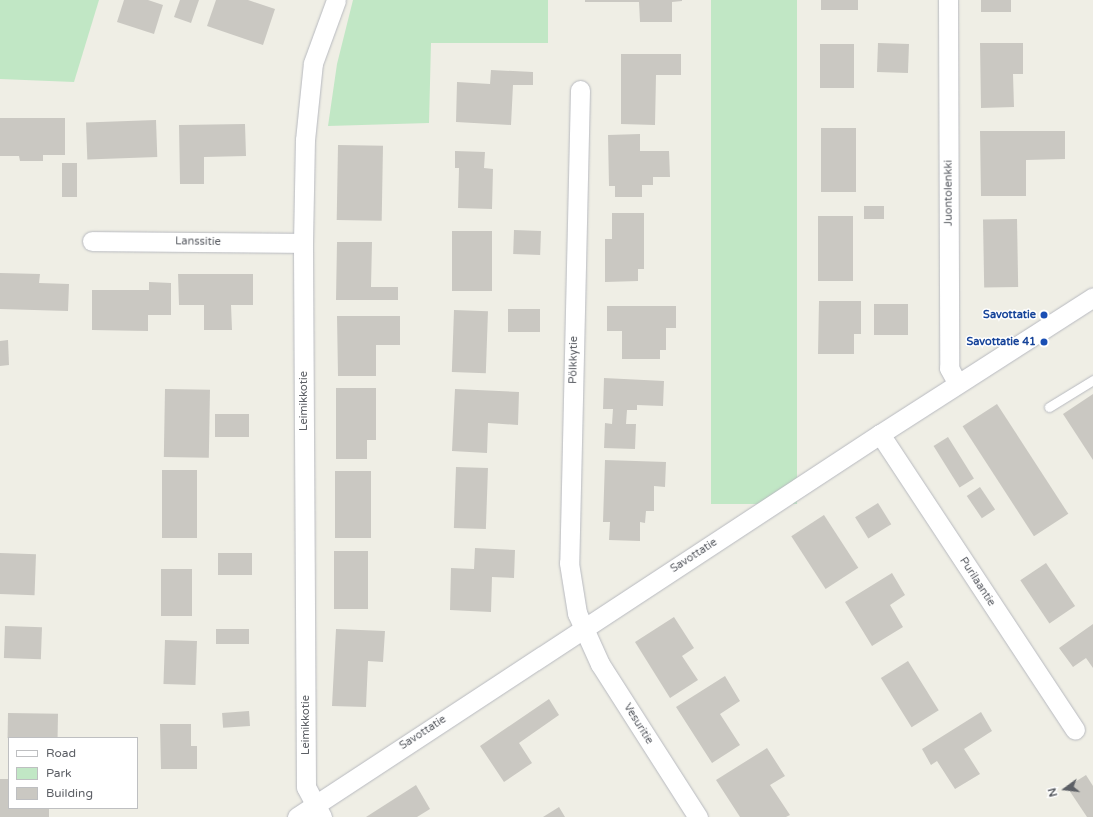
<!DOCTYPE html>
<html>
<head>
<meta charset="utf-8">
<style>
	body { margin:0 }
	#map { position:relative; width:1093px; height:817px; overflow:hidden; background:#efeee5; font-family:"Varela Round",sans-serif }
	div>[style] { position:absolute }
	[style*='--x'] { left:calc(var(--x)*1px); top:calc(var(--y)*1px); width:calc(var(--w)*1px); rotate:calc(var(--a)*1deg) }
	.green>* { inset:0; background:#c1e7c5; transform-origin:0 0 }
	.building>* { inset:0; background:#cac8c2; transform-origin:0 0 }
	.roads { filter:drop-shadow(0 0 1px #b7b9bf) drop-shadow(0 0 1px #b7b9bf) }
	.service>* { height:9px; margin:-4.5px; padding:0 4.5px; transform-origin:4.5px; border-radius:4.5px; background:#fff }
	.minor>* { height:19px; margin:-9.5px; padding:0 9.5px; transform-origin:9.5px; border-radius:9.5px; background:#fff }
	.dots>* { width:11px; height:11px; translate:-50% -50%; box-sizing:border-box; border:2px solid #fff; border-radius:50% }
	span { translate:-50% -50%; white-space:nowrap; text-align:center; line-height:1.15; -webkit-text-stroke:3px #fff; paint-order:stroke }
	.street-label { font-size:11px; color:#5c5f65 }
	.transit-label { font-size:11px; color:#164399; font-weight:700 }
	.right { translate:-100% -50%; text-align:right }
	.legend { position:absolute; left:8px; top:737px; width:130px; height:72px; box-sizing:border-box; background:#fff; border:1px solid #bebfc1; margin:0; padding:5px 7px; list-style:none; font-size:12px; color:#5c5f65 }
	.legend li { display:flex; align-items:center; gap:8px; height:20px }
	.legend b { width:20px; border:1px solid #bebfc1 }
	.north { position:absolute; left:1045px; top:769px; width:40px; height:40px; -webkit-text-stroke:3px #fff; paint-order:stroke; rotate:255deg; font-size:11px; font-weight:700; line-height:16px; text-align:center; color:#5c5f65 }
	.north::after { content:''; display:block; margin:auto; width:14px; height:18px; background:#5c5f65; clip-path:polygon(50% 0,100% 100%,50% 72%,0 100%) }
</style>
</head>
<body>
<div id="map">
	<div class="green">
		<div style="clip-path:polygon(0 0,99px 0,74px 82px,0 79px)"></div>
		<div style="clip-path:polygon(353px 0,548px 0,548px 43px,431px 43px,429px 123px,328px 126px,337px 64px)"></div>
		<div style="left:711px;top:0;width:86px;height:504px"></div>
	</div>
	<div class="building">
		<div style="clip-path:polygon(124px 0,148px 0,163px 5px,154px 34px,117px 22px)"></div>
		<div style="clip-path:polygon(180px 0,199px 0,191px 23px,174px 17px)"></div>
		<div style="clip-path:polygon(216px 0,248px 0,275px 9px,263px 45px,207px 26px)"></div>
		<div style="clip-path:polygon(585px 0,682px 0,682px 1px,672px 2px,672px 22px,640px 22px,639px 2px,585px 2px)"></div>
		<div style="left:821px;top:0;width:37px;height:10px"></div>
		<div style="left:981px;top:0;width:30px;height:12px"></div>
		<div style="left:878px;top:43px;width:31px;height:29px;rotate:2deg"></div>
		<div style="clip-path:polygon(980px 43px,1023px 43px,1023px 74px,1013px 74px,1014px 107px,981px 108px)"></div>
		<div style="left:820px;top:44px;width:34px;height:44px"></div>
		<div style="clip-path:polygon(621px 54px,681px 54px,681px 75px,656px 75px,655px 125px,621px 124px)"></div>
		<div style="clip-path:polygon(491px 70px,533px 72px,533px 85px,513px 85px,511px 125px,456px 122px,457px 82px,490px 84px)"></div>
		<div style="clip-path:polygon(0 118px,65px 118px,65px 155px,43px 155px,43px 161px,20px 161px,19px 156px,0 156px)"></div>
		<div style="left:156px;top:120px;width:37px;height:70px;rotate:88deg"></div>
		<div style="clip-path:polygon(245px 124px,246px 156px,204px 157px,204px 184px,180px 184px,179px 125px)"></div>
		<div style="left:821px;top:128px;width:35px;height:64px"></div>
		<div style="clip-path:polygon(980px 131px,1065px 131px,1065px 159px,1026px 160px,1026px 196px,981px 196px)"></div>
		<div style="clip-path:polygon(640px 134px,640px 151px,669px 151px,670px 177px,653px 177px,653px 185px,642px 185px,642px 197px,615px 197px,615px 186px,609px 186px,608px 135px)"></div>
		<div style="left:338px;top:145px;width:45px;height:75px;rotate:1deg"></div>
		<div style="clip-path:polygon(455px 151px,485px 152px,484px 168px,493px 169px,492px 209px,458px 208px,459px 168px,455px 168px)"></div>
		<div style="left:62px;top:163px;width:15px;height:34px"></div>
		<div style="left:864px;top:206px;width:20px;height:13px"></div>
		<div style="clip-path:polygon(612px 213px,644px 213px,644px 269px,638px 269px,638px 281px,605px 282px,605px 239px,612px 239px)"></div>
		<div style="left:818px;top:216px;width:35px;height:65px"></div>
		<div style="left:1017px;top:219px;width:68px;height:34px;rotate:89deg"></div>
		<div style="left:514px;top:230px;width:27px;height:24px;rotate:2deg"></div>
		<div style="left:452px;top:231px;width:40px;height:60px"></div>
		<div style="clip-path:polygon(337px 242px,372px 242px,371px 287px,398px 287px,398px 300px,336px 300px)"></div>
		<div style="clip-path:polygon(0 273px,40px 274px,39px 283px,69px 284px,68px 311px,0 309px)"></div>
		<div style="clip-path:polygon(178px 274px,253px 274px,253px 305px,231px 305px,232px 330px,204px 330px,204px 305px,179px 305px)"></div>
		<div style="clip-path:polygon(149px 282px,171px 283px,171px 315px,148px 315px,148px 331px,92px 330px,92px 290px,149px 290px)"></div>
		<div style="clip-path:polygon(819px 301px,861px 301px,861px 334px,854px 334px,854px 354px,818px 354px)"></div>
		<div style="left:874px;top:304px;width:34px;height:31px"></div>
		<div style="clip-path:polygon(607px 306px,676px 306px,676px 328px,666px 328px,666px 350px,660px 350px,660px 359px,622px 359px,622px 331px,607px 331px)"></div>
		<div style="left:508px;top:309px;width:32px;height:23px"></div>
		<div style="left:454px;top:310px;width:34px;height:62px;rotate:2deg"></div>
		<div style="clip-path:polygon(337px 316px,400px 316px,400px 345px,376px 345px,376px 376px,338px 376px)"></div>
		<div style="clip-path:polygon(8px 340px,9px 365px,0 366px,0 341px)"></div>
		<div style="clip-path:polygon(604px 378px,664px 381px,663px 406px,637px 405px,637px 410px,627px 410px,626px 424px,636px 424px,635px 449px,604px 448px,605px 423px,612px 424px,613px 409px,603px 409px)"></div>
		<div style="clip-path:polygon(336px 388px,376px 388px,376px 440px,367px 440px,367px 459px,336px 459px)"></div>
		<div style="left:165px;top:389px;width:45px;height:68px;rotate:1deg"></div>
		<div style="clip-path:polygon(455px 389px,519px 392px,518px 425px,488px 423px,487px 453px,452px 451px)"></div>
		<div style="clip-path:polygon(1093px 394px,1093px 460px,1063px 414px)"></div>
		<div style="left:997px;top:404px;width:131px;height:41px;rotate:57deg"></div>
		<div style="left:249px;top:414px;width:23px;height:34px;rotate:90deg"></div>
		<div style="left:948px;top:437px;width:49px;height:17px;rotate:58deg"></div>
		<div style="clip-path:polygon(605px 460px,666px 462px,665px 487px,654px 486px,654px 511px,646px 511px,645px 523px,640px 522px,640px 541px,609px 540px,610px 522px,603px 522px)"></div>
		<div style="left:456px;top:467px;width:32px;height:61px;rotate:2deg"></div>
		<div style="left:162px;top:470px;width:35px;height:68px"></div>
		<div style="left:335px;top:471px;width:36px;height:67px"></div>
		<div style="left:980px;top:487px;width:27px;height:16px;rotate:56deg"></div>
		<div style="left:878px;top:503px;width:25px;height:27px;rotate:58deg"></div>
		<div style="left:824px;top:515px;width:63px;height:39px;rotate:57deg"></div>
		<div style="clip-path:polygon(475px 548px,515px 550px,514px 578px,492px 577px,491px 612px,450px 610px,451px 568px,474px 569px)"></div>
		<div style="left:334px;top:551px;width:34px;height:58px"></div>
		<div style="left:0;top:553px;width:36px;height:41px;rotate:2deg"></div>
		<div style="left:218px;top:553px;width:34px;height:22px"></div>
		<div style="left:1046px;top:563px;width:52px;height:31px;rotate:56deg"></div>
		<div style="left:161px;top:569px;width:31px;height:47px"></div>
		<div style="clip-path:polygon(892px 573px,905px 595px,890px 605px,903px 627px,872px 646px,845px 602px)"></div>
		<div style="clip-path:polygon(674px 617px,694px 648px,682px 656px,698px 680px,670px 698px,635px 642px)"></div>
		<div style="clip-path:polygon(1093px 624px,1093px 668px,1086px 658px,1073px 667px,1059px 648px)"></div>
		<div style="left:5px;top:626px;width:37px;height:32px;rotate:2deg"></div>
		<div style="left:216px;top:629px;width:33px;height:15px"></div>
		<div style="clip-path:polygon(336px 629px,385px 631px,383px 662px,368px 661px,366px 707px,332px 706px)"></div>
		<div style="left:165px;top:640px;width:32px;height:44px;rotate:2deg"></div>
		<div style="left:908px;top:661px;width:58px;height:32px;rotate:58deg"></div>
		<div style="clip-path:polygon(725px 676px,740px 701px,720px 714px,740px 745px,712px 763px,676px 707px)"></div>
		<div style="clip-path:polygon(549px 699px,559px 715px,519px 743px,532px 763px,504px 782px,480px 746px)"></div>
		<div style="left:249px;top:711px;width:15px;height:27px;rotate:86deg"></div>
		<div style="clip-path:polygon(981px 712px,992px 731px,964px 749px,980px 774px,955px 789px,937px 761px,931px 765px,922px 749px)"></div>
		<div style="left:8px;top:713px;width:50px;height:25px;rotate:1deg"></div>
		<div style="clip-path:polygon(160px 724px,191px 724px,191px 746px,197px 746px,197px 769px,161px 769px)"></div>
		<div style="clip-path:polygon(767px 748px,785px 776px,770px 785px,790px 815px,786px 817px,740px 817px,716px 780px)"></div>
		<div style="clip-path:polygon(1086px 775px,1093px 786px,1093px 817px,1087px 817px,1067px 787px)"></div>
		<div style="clip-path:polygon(0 779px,9px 779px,9px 808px,49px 808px,49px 817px,0 817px)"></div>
		<div style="clip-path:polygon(416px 785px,430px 809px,417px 817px,366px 817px)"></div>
		<div style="clip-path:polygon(559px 807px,565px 817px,543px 817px)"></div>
	</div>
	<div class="roads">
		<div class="service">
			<div style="--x:1049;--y:407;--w:52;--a:-31.5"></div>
		</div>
		<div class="minor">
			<div style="--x:948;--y:0;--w:368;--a:89.8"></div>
			<div style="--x:949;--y:368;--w:18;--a:61"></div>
			<div style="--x:580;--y:90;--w:473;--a:91.3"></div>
			<div style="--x:569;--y:563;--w:51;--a:80.9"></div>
			<div style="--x:577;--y:613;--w:56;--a:65.7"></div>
			<div style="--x:600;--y:664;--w:182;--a:57.4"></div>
			<div style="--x:92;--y:241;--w:211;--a:0.5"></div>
			<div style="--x:880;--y:434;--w:354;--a:56.6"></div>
			<div style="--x:297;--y:817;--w:698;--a:-33.3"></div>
			<div style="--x:880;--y:434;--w:253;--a:-32.7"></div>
			<div style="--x:322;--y:817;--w:34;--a:-118"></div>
			<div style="--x:306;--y:787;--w:544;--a:-90.32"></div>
			<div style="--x:303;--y:243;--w:103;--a:-88.9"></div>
			<div style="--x:305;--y:140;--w:77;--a:-84.1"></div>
			<div style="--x:313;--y:63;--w:67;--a:-69.9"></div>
		</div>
	</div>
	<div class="dots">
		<div style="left:1044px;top:315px;background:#1a4fb4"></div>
		<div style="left:1044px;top:342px;background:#1a4fb4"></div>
	</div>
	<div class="street-label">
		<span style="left:949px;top:193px;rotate:-90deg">Juontolenkki</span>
		<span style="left:198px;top:242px;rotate:1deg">Lanssitie</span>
		<span style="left:574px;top:360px;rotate:-89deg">Pölkkytie</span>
		<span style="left:304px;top:401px;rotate:-90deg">Leimikkotie</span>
		<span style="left:694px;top:556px;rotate:-33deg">Savottatie</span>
		<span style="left:977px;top:582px;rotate:57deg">Purilaantie</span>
		<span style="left:638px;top:724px;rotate:58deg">Vesuritie</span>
		<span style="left:306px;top:725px;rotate:-90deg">Leimikkotie</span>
		<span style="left:423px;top:733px;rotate:-33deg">Savottatie</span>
	</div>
	<div class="transit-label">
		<span class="right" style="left:1036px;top:315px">Savottatie</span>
		<span class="right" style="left:1036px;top:342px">Savottatie 41</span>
	</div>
	<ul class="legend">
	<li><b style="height:5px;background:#fff"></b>Road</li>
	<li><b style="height:11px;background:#c1e7c5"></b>Park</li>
	<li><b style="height:11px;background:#cac8c2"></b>Building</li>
	</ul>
	<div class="north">N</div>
</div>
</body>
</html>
